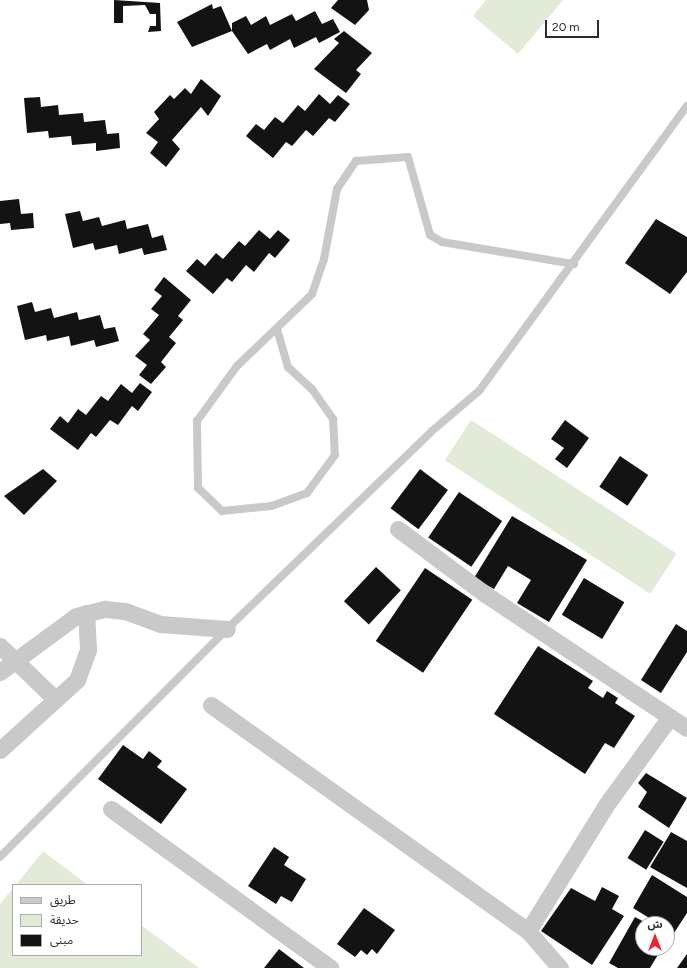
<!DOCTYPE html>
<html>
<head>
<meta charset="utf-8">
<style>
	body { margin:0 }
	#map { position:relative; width:687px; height:968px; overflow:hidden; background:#fff; font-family:Figtree,"Noto Sans Arabic",sans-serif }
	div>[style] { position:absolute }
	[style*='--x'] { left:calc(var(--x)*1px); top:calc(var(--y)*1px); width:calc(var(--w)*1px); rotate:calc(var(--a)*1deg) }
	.green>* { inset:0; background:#e2ebd8; transform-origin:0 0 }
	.building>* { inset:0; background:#131313; transform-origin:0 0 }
	.lane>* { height:8px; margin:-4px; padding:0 4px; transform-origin:4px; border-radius:4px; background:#c9c9c9 }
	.street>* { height:17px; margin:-8.5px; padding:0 8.5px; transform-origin:8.5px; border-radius:8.5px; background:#c9c9c9 }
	span { translate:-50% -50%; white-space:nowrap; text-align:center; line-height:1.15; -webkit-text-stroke:4px #fff; paint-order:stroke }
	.legend { position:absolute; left:12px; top:884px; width:130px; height:72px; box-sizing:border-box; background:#fff; border:1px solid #ababab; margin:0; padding:5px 7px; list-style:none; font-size:12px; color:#2c2c2c }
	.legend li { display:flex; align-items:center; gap:8px; height:20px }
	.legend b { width:20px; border:1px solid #ababab }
	.north { position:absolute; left:635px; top:916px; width:40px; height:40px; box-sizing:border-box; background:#fff; border:1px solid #ababab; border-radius:50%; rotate:0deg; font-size:11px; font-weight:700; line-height:16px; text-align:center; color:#2c2c2c }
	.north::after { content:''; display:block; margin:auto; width:14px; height:18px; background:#ef2233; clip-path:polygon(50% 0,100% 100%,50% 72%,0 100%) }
	.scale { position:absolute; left:545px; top:20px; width:54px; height:18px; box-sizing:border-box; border:2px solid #2c2c2c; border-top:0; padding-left:5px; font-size:12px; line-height:14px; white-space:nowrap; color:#2c2c2c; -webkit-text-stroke:3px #fff; paint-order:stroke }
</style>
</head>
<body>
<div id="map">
	<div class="green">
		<div style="clip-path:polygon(486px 0,563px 0,518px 54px,473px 16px)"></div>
		<div style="left:471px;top:420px;width:245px;height:48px;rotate:33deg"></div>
		<div style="clip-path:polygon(43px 851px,88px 885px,16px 885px)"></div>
		<div style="clip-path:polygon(13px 888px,13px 955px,141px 955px,141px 925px,199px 968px,0 968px,0 904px)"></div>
	</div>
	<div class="building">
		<div style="clip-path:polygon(114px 0,160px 3px,161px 31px,148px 32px,150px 26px,156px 26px,156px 14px,150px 14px,145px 5px,123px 6px,123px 23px,114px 23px)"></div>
		<div style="clip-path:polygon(338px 0,367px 0,369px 10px,355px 25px,331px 8px)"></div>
		<div style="clip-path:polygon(212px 4px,213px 9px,221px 6px,232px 31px,232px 23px,246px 16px,251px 25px,266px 16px,270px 25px,292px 14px,296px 21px,315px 11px,322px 24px,333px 19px,340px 32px,319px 43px,316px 37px,294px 48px,290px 39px,270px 50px,267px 44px,248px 54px,232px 31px,192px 47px,177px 22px)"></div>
		<div style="clip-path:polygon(344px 31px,372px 53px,356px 70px,361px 74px,346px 93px,314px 69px,339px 43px,334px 39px)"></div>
		<div style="clip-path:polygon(201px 79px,221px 96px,208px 116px,201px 107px,172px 140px,180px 149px,166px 167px,150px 153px,158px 142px,146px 133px,159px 119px,154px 112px,170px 95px,174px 99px,185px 88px,191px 94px)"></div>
		<div style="clip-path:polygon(319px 94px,330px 104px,338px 95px,350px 104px,335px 122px,329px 118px,313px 136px,306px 130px,292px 146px,286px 142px,273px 158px,246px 136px,256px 124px,264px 130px,275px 117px,283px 123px,298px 105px,305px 111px)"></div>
		<div style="clip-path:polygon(40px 97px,41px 107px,58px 105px,59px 115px,83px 113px,84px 122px,105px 120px,107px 134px,119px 133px,120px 148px,96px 151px,96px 143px,72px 145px,71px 136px,49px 138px,48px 131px,27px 133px,24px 98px)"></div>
		<div style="clip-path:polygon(19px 199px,21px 214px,33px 213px,34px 228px,11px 230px,10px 223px,0 224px,0 201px)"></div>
		<div style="clip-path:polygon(80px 211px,83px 221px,99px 217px,102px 226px,125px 220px,127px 229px,148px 224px,152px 238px,163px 235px,167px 250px,144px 255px,142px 248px,119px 254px,117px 245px,95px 250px,93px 243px,73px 248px,65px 214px)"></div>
		<div style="clip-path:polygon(656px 219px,687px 237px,687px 272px,670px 294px,625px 263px)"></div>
		<div style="clip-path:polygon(259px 230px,270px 239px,278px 230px,290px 240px,275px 258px,269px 253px,254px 272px,246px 265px,232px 282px,227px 278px,213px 294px,186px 271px,197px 259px,205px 266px,216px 253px,223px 259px,239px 241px,245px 246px)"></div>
		<div style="clip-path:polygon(164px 277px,191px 300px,178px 316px,183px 320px,169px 337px,176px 343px,161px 362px,166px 367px,151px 384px,139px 375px,147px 365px,135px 356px,150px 340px,143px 334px,159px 315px,151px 309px,162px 296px,154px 290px)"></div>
		<div style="clip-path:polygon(32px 302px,35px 312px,51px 308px,54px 318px,77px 312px,79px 320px,100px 315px,104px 329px,115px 327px,119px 341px,96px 347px,94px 340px,71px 346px,69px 336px,47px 341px,46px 335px,25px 340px,17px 306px)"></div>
		<div style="clip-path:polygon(140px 383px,152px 392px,138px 411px,132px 406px,118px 425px,110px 420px,96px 437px,91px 433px,78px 450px,50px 429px,60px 416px,68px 423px,78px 409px,86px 415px,101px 396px,108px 401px,121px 384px,132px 393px)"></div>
		<div style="clip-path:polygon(565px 420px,589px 438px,567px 468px,555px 459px,564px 448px,551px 439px)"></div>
		<div style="left:620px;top:456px;width:34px;height:37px;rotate:34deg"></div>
		<div style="clip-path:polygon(43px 469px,57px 481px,24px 515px,4px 496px)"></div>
		<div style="left:420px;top:469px;width:35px;height:49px;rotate:37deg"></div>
		<div style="left:459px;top:492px;width:52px;height:55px;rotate:34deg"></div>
		<div style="clip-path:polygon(512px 516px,587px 560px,549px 622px,517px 603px,531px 580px,508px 566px,494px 589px,474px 578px)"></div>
		<div style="left:376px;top:567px;width:34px;height:47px;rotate:43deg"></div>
		<div style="left:425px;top:568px;width:57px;height:88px;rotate:34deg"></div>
		<div style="left:584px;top:578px;width:47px;height:43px;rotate:31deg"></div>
		<div style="clip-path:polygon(676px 624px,687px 631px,687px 652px,661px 693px,641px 680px)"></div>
		<div style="clip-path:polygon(538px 646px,593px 681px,588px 688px,603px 698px,607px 691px,618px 698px,615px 703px,635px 716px,614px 748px,605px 743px,585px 774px,494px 714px)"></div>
		<div style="clip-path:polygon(123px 745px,143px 759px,149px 751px,162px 761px,157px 767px,187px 789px,161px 824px,98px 779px)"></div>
		<div style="clip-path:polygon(646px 773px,687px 798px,669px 828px,638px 807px,647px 792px,638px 783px)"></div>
		<div style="left:645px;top:830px;width:22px;height:33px;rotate:32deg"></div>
		<div style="clip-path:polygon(671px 832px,687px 841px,687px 888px,650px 867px)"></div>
		<div style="clip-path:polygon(274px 847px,289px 857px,284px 865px,306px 879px,292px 902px,281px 896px,276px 904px,248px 886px)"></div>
		<div style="clip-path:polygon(652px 875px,687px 897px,687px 913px,674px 933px,667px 929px,667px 924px,659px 924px,633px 908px)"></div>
		<div style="clip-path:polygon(602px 887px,619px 896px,612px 909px,624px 916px,592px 965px,541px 931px,571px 888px,595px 901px)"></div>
		<div style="clip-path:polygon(364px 908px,395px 930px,377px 954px,372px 949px,367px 955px,361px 950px,355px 957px,337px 944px)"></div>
		<div style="clip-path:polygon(635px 917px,648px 924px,643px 924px,643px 948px,662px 948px,650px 968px,618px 968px,609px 963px)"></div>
		<div style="clip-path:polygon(279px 949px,304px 968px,264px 968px)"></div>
		<div style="clip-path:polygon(687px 954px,687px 968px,677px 968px)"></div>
	</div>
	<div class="lane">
		<div style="--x:277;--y:329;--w:40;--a:74"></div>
		<div style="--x:288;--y:367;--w:33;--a:43"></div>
		<div style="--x:312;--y:389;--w:37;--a:55"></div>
		<div style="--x:333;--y:419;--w:36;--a:87"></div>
		<div style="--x:335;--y:455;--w:47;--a:126.4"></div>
		<div style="--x:307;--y:493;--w:37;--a:160"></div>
		<div style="--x:272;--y:506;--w:50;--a:174.3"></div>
		<div style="--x:222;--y:511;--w:33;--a:-136"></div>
		<div style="--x:198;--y:488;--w:67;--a:-90.9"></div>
		<div style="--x:197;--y:421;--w:68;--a:-54"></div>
		<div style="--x:237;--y:366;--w:104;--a:-43.8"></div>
		<div style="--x:312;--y:294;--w:37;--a:-71"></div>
		<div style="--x:324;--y:259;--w:71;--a:-79.5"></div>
		<div style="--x:337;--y:189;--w:34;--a:-56"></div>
		<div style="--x:356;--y:161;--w:52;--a:-4.4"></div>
		<div style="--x:408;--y:157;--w:81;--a:74.2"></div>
		<div style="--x:430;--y:235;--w:14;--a:30"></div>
		<div style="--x:442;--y:242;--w:134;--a:9.5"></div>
		<div style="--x:0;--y:857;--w:322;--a:-45.1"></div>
		<div style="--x:227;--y:629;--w:285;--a:-44"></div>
		<div style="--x:432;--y:431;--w:62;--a:-40.4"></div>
		<div style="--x:479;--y:391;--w:353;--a:-53.9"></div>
	</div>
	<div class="street">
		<div style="--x:398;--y:529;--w:109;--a:36.8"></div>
		<div style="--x:485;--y:594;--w:242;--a:33.6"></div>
		<div style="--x:0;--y:646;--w:76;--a:43.9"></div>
		<div style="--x:0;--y:672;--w:94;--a:-36.4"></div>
		<div style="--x:76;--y:616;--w:30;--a:-14"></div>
		<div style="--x:105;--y:609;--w:20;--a:6"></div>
		<div style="--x:125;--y:611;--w:37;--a:20"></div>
		<div style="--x:160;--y:624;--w:67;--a:4.3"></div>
		<div style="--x:211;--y:705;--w:389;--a:35.5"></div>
		<div style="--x:528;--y:931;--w:49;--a:49.1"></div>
		<div style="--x:0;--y:750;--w:104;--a:-42.3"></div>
		<div style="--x:77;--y:680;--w:33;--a:-70"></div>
		<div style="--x:88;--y:649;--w:36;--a:-93"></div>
		<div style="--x:111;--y:809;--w:271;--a:35.9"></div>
		<div style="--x:528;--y:931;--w:148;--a:-58.2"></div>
		<div style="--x:606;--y:805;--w:109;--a:-54"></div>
	</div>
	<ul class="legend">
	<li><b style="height:5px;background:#c9c9c9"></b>طريق</li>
	<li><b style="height:11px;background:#e2ebd8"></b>حديقة</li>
	<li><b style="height:11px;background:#131313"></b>مبنى</li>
	</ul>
	<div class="north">ش</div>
	<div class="scale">20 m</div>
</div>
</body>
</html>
